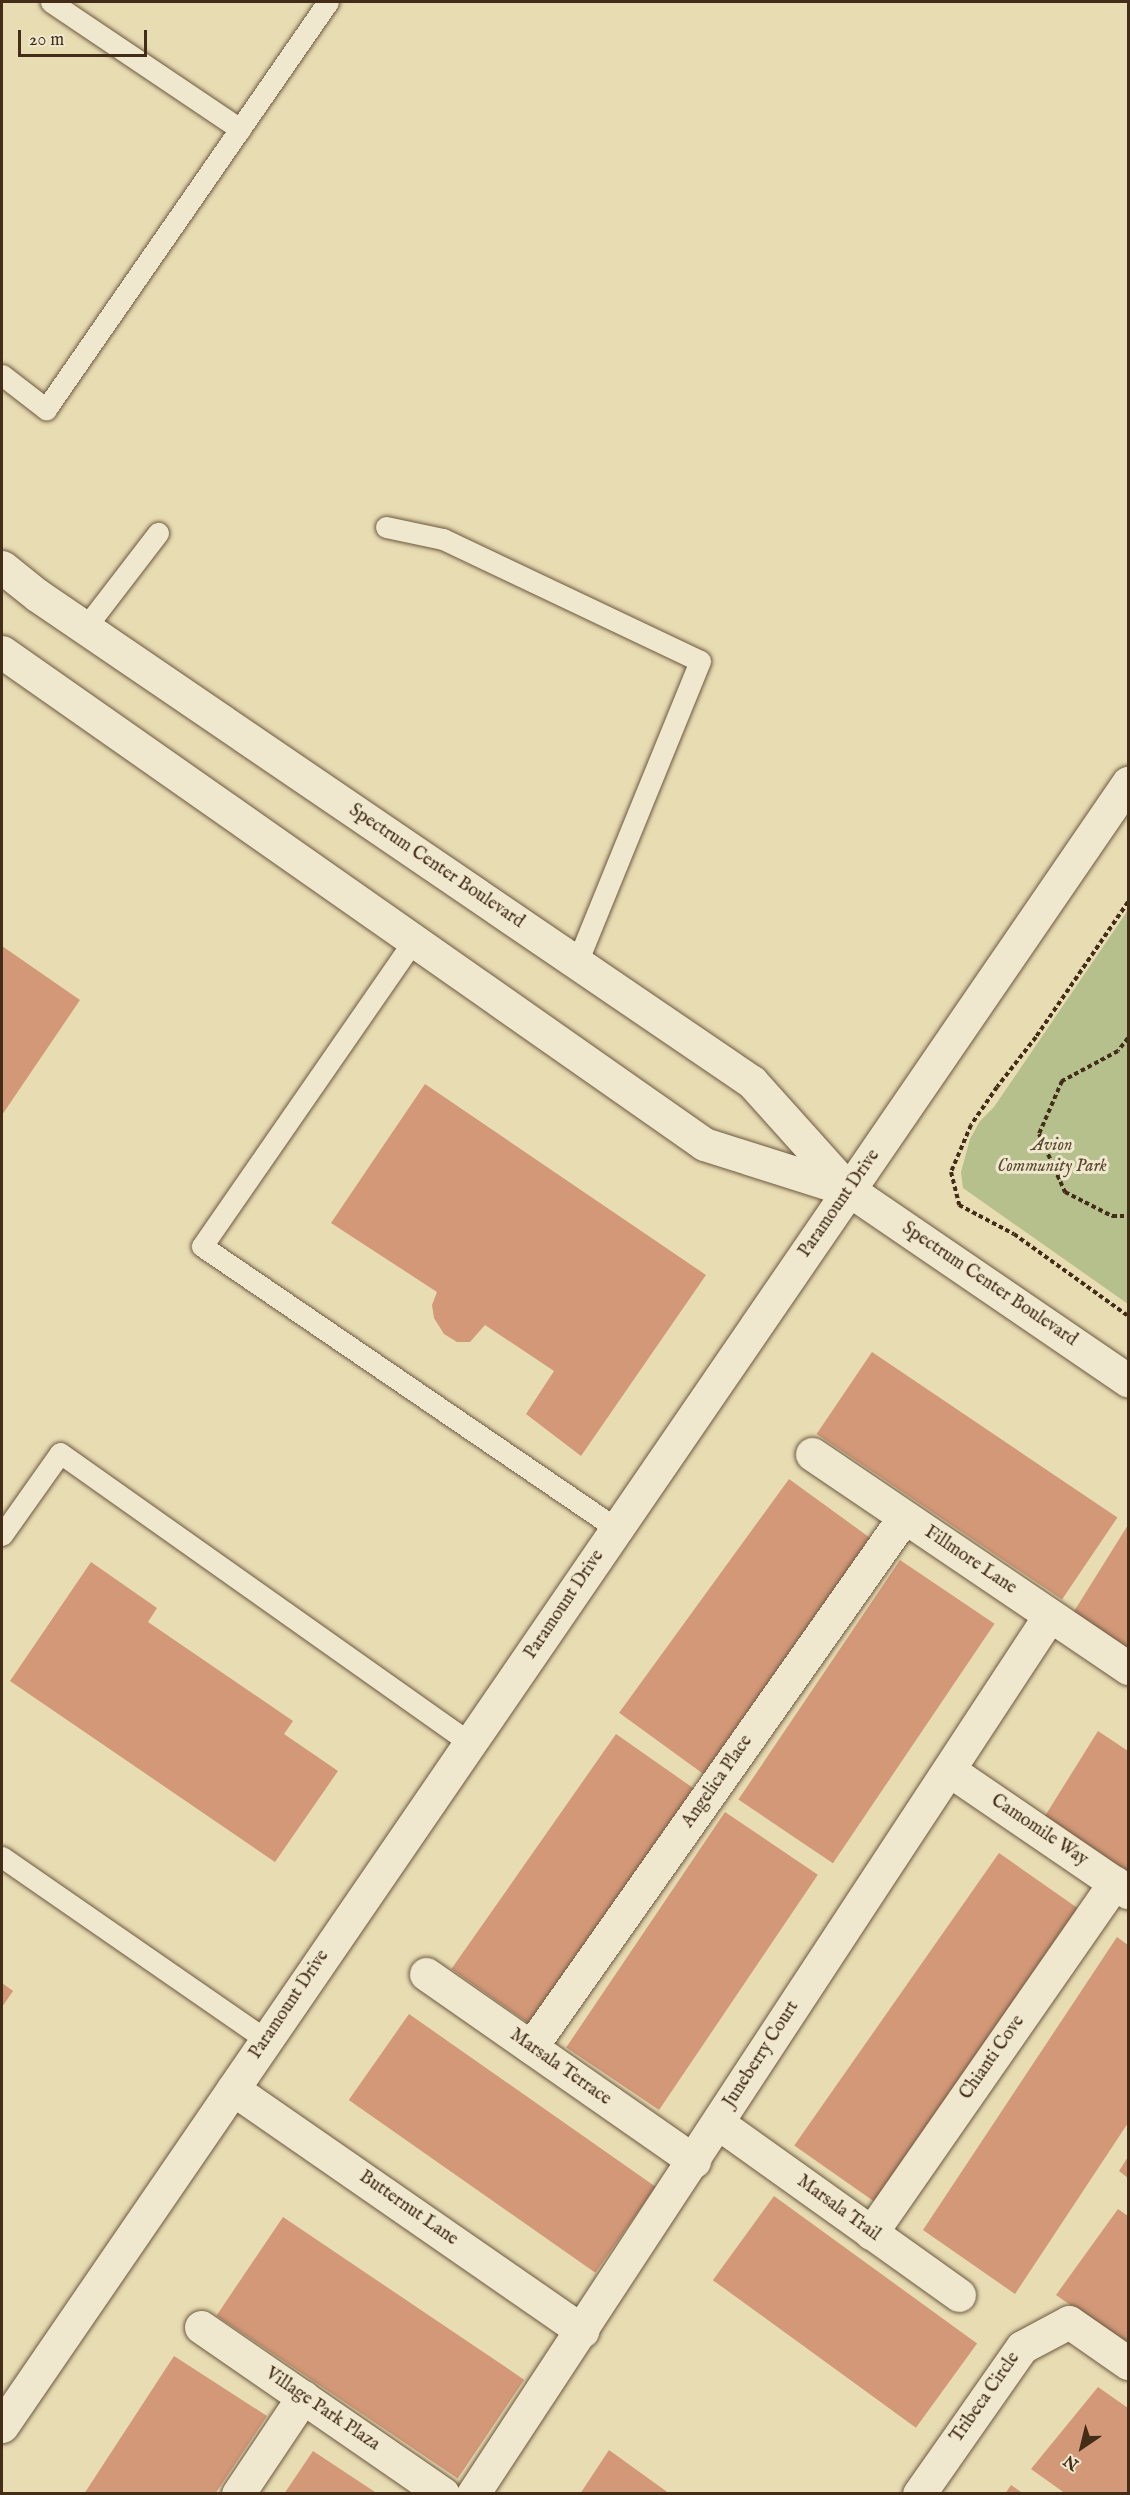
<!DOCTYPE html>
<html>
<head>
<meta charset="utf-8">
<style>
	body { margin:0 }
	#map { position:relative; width:1130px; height:2495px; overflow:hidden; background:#e8dcb3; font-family:"IM FELL English",serif }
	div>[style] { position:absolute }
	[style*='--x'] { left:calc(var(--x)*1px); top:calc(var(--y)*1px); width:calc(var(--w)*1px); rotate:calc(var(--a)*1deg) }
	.green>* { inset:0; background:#b5c08d }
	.building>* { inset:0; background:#d29878; transform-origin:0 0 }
	.path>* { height:4px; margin-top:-2px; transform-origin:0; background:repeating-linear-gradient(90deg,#432d18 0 4.5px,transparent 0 7.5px) }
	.roads { filter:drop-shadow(0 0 2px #6c593f) drop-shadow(0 0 2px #6c593f) }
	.lane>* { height:21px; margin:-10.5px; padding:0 10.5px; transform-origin:10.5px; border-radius:10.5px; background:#f0e8ce }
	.street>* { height:33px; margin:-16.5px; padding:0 16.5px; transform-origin:16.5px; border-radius:16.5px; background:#f0e8ce }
	.secondary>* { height:33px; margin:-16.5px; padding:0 16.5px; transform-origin:16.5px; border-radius:16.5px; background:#f0e8ce }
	span { translate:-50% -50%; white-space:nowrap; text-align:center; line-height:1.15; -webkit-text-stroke:6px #f0e8ce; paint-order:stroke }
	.street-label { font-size:18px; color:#432d18 }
	.park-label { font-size:18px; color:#5a4a2f; font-style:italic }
	.frame { position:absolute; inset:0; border:3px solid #432d18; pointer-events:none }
	.north { position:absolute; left:1052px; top:2417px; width:60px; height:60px; -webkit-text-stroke:4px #f0e8ce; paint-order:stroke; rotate:215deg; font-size:16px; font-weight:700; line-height:24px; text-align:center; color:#432d18 }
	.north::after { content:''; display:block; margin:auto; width:21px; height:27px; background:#432d18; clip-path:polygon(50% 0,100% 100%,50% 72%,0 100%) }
	.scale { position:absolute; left:18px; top:30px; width:129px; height:27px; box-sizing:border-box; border:3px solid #432d18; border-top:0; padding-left:8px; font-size:18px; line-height:21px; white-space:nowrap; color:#432d18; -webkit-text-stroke:4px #f0e8ce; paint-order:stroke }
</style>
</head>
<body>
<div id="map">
	<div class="green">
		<div style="clip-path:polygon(1128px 910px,1128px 1304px,963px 1188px,961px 1172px,970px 1139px,980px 1121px,994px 1107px)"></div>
	</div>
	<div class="building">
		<div style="clip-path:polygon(2px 946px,80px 1000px,2px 1115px)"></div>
		<div style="clip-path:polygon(425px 1084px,706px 1275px,581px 1456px,526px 1414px,554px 1371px,485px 1325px,470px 1342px,457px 1342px,444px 1334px,434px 1318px,432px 1305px,437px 1292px,331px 1223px)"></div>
		<div style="left:872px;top:1352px;width:296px;height:99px;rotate:34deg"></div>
		<div style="left:789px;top:1479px;width:105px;height:289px;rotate:36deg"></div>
		<div style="clip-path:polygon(1128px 1525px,1128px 1650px,1073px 1613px)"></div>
		<div style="left:900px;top:1560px;width:114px;height:289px;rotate:34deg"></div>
		<div style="clip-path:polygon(91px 1562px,157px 1608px,148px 1622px,293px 1721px,284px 1734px,338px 1771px,275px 1862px,10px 1681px)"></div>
		<div style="clip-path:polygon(1098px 1731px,1128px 1751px,1128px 1873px,1045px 1816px)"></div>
		<div style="left:616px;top:1734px;width:103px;height:287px;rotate:35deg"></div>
		<div style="left:725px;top:1812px;width:112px;height:284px;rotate:34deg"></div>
		<div style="left:999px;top:1853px;width:105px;height:357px;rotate:35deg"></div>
		<div style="clip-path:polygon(1117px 1937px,1128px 1945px,1128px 2123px,1015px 2294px,923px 2230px)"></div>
		<div style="clip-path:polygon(2px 1983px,13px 1991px,2px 2007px)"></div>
		<div style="left:409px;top:2014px;width:301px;height:105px;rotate:35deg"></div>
		<div style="clip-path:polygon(1128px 2157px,1128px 2178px,1119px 2171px)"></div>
		<div style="left:774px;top:2196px;width:251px;height:104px;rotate:36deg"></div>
		<div style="clip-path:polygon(1118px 2209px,1128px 2216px,1128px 2345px,1056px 2295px)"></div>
		<div style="left:283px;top:2217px;width:291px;height:119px;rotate:34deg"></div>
		<div style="clip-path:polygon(174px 2356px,267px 2416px,215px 2494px,84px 2494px)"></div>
		<div style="clip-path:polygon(1098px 2387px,1128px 2408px,1128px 2494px,1066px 2494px,1031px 2469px)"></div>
		<div style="clip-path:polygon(609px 2450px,670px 2494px,580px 2494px)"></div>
		<div style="clip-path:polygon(313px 2451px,378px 2494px,284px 2494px)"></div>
		<div style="clip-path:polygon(1011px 2485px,1024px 2494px,1005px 2494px)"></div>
	</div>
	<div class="path">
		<div style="--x:1128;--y:902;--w:163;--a:124.3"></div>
		<div style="--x:1036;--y:1037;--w:63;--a:128"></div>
		<div style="--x:997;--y:1087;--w:46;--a:124.4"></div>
		<div style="--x:971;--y:1125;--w:51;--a:113.1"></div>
		<div style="--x:951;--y:1172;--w:34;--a:76"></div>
		<div style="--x:959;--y:1205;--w:62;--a:27.8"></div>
		<div style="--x:1014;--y:1234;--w:140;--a:35.7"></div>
		<div style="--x:1128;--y:1038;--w:16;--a:128"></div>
		<div style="--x:1118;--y:1051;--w:64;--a:151.8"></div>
		<div style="--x:1062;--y:1081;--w:58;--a:113.5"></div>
		<div style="--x:1039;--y:1134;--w:64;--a:65.9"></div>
		<div style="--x:1065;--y:1192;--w:53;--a:27.1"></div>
		<div style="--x:1112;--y:1216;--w:16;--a:0"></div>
	</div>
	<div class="roads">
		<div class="lane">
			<div style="--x:51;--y:2;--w:228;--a:33.9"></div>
			<div style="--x:2;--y:375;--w:56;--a:37.7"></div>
			<div style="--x:46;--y:409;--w:495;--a:-55.3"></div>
			<div style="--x:386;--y:527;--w:58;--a:11.9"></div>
			<div style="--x:443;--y:539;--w:284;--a:25.4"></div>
			<div style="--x:700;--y:661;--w:326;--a:112.2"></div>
			<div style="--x:85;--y:628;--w:120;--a:-52.5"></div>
			<div style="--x:414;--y:940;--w:372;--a:124.7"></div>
			<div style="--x:202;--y:1246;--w:502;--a:34.29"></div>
			<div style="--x:2;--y:1535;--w:100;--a:-54.7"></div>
			<div style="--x:60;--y:1453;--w:502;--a:35.27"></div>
			<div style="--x:2;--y:1857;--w:321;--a:34.7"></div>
		</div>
		<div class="street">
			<div style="--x:812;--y:1454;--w:382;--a:34.1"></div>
			<div style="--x:949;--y:1770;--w:217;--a:34.3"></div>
			<div style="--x:426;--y:1974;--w:327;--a:34.9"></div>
			<div style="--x:531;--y:2047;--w:648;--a:-54.86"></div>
			<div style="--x:233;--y:2089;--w:425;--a:34.7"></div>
			<div style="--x:718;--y:2123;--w:296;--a:35.5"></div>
			<div style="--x:871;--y:2233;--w:427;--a:-55.2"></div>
			<div style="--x:201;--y:2327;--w:294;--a:34.6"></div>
			<div style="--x:238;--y:2494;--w:117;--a:-56.2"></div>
			<div style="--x:473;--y:2494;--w:1051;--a:-56.72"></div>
			<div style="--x:919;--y:2494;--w:179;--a:-55"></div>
			<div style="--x:1022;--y:2347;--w:53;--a:-28"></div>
			<div style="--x:1069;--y:2322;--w:72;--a:34.8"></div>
		</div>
		<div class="secondary">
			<div style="--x:2;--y:567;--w:45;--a:38.7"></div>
			<div style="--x:37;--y:595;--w:865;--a:34.26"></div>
			<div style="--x:752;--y:1082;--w:145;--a:48.1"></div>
			<div style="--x:849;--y:1190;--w:338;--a:34.3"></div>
			<div style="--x:2;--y:652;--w:857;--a:35.02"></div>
			<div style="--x:704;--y:1144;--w:152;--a:17.6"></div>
			<div style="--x:2;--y:2426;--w:1992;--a:-55.58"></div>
		</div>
	</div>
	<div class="street-label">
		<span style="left:436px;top:867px;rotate:34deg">Spectrum Center Boulevard</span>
		<span style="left:840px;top:1204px;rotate:-55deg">Paramount Drive</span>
		<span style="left:989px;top:1285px;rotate:34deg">Spectrum Center Boulevard</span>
		<span style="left:970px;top:1561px;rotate:34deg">Fillmore Lane</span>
		<span style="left:565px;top:1605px;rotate:-56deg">Paramount Drive</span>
		<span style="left:718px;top:1782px;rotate:-55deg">Angelica Place</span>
		<span style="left:1039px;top:1831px;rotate:34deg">Camomile Way</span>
		<span style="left:290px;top:2005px;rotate:-56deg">Paramount Drive</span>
		<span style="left:762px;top:2055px;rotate:-57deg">Juneberry Court</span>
		<span style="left:993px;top:2058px;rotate:-55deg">Chianti Cove</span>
		<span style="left:560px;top:2068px;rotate:35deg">Marsala Terrace</span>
		<span style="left:408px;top:2209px;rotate:35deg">Butternut Lane</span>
		<span style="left:838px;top:2209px;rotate:36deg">Marsala Trail</span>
		<span style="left:986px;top:2398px;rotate:-55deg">Tribeca Circle</span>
		<span style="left:322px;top:2410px;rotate:34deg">Village Park Plaza</span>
	</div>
	<div class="park-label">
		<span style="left:1052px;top:1157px">Avion<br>Community Park</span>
	</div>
	<div class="frame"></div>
	<div class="north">N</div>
	<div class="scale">20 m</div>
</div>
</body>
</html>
